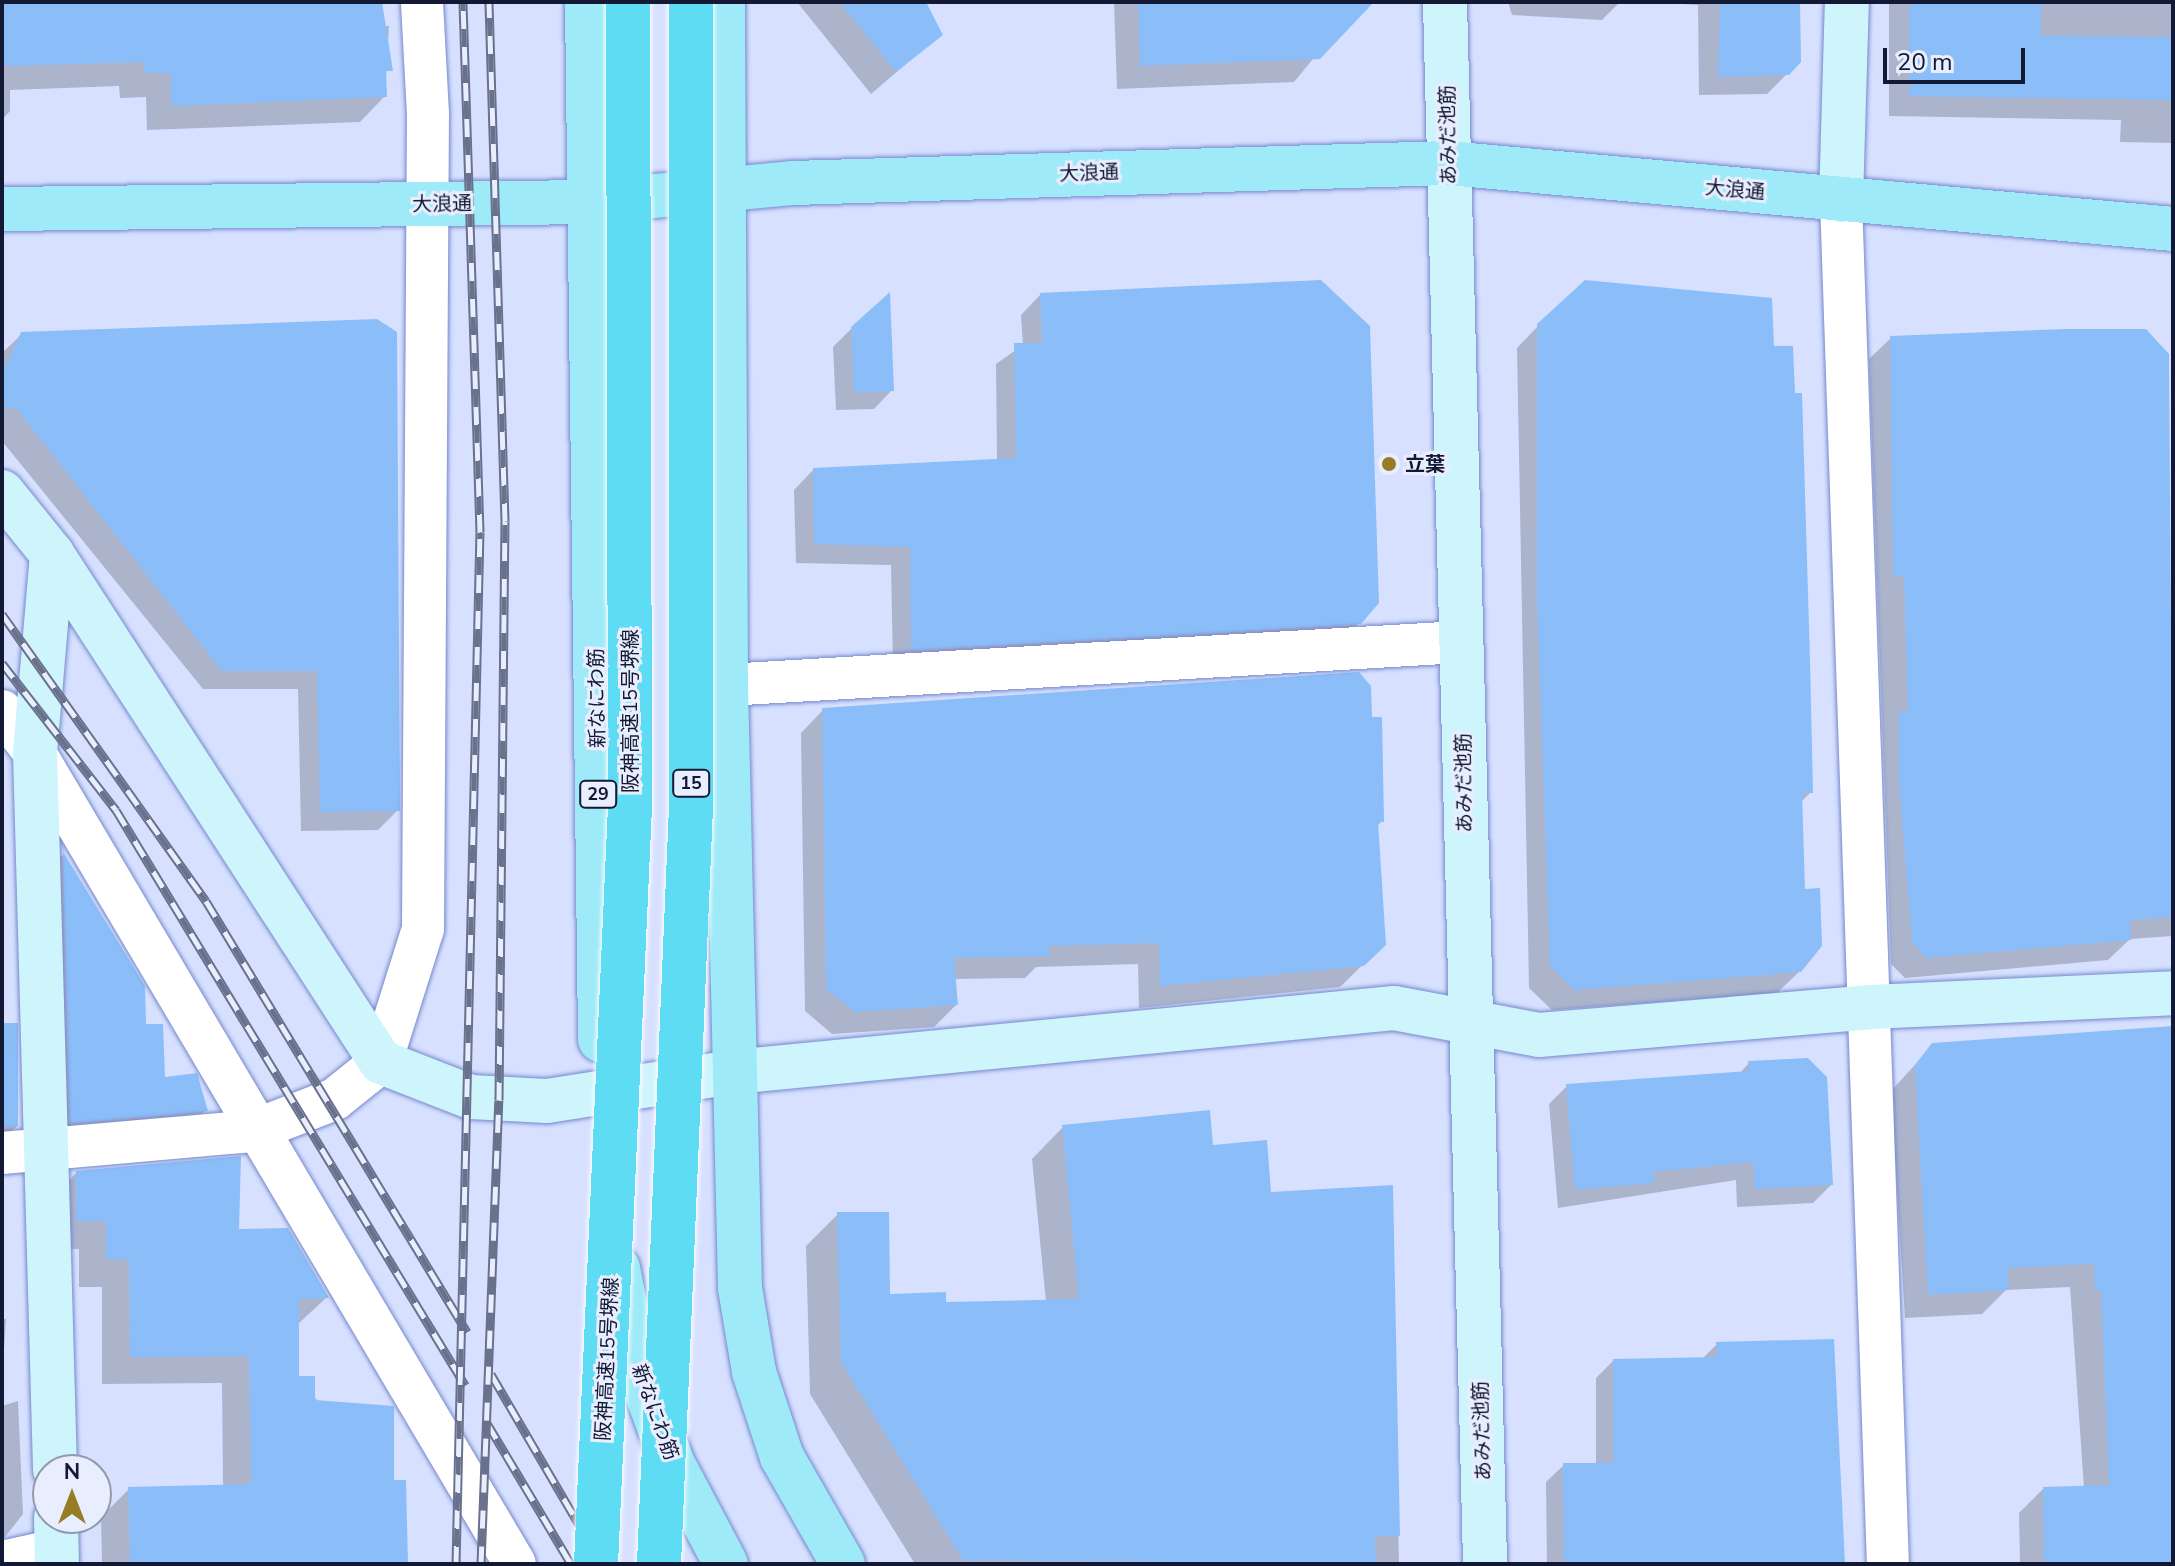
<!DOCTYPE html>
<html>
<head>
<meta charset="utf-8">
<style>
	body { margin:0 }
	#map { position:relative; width:2175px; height:1566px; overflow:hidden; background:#d7e1ff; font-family:"Nunito Sans","Noto Sans JP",sans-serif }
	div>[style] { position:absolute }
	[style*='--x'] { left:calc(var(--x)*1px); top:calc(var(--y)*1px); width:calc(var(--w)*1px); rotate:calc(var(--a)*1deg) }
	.shadow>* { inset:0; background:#0003 }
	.building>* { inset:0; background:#8bbef9; transform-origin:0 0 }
	.roads { filter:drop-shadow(0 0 2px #7688ce) drop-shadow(0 0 2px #7688ce) }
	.street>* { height:42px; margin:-21px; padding:0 21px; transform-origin:21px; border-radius:21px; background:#fff }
	.secondary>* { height:44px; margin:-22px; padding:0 22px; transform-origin:22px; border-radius:22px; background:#cef4fc }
	.primary>* { height:44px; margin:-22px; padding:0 22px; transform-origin:22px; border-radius:22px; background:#9eeaf8 }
	.rail>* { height:9px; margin-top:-4.5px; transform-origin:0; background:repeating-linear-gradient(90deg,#e9eefe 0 18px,#69718d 0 36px); box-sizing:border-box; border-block:2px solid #69718d }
	.bridges { filter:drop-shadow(0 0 2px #fff) drop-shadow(0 0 2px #fff) }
	.highway-bridge>* { height:44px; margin:-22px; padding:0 22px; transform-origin:22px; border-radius:22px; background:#5ddcf4 }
	.dots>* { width:22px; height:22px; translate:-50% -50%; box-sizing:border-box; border:4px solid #e9eefe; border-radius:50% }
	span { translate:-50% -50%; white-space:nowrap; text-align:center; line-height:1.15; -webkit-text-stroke:6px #e9eefe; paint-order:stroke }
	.shield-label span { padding:2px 6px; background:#e9eefe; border:2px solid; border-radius:6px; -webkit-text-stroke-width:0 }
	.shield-label { font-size:18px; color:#131934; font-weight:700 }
	.street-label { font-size:20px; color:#131934 }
	.poi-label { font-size:20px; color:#131934; font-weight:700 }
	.left { translate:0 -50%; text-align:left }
	.frame { position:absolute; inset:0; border:4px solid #131934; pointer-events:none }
	.north { position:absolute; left:32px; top:1454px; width:80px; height:80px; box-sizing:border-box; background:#e9eefe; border:2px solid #9399ad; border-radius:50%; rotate:0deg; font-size:22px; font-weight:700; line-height:32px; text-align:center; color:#131934 }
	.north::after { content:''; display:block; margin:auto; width:28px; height:36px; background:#967c24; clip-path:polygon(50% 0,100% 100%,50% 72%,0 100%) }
	.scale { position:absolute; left:1883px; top:48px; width:142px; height:36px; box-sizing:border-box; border:4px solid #131934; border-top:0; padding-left:10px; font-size:24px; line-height:28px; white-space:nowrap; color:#131934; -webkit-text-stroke:6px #e9eefe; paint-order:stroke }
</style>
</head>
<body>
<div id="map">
	<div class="shadow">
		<div style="clip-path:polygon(2px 2px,380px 2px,381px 26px,389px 26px,385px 96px,360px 122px,147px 130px,146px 97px,120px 98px,119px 86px,10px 90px,10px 111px,2px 120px)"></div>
		<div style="clip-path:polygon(797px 2px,924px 2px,941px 34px,871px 94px)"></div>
		<div style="clip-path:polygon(1114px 2px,1360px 2px,1294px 82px,1117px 89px)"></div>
		<div style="clip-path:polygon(1508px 2px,1620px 2px,1602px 20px,1512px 15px)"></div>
		<div style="clip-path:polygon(1651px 2px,1800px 2px,1799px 62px,1767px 94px,1699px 95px,1698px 5px)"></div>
		<div style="clip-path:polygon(1889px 2px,2173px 2px,2173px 143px,2120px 142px,2121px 120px,1889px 116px)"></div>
		<div style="clip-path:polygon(1040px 295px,1360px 622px,1340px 642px,893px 668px,891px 565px,796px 563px,794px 490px,813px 470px,997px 461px,996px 364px,1023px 345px,1021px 315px)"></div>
		<div style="clip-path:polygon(377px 321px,398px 810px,378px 830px,301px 831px,298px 689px,203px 689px,2px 441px,2px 353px,22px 334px)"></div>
		<div style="clip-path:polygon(1539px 325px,1772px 348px,1811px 792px,1800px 803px,1800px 971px,1777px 993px,1552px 1010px,1529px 988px,1517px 348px)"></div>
		<div style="clip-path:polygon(852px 328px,892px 390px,874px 409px,836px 410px,833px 347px)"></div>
		<div style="clip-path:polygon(1891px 338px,2167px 355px,2173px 936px,2130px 939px,2108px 960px,1905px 978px,1891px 964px,1869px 359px)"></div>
		<div style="clip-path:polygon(823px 710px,1370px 719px,1382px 821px,1376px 827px,1384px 944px,1340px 987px,1139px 1008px,1138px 964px,1036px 967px,1025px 978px,954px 979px,956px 1005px,934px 1027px,832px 1034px,805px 1011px,801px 733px)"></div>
		<div style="clip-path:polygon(62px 855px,143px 986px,144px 1026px,163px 1079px,206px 1110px,189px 1127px,54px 1139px,46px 871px)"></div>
		<div style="clip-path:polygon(2px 1025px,18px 1125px,2px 1141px)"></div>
		<div style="clip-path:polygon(2173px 1028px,2173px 1564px,2020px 1564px,2019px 1513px,2043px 1489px,2084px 1488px,2070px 1287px,2006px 1290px,1982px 1314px,1905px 1318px,1891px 1091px,1933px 1045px)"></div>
		<div style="clip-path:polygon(1749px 1063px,1831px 1185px,1813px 1203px,1737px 1207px,1736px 1180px,1558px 1208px,1549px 1104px,1567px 1086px,1739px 1074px)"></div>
		<div style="clip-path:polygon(1063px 1127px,1212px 1147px,1269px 1194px,1391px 1187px,1399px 1564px,915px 1564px,810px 1394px,806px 1246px,838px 1214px,888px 1296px,944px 1304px,1046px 1302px,1032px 1159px)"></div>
		<div style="clip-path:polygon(77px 1172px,237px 1231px,327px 1297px,297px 1325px,297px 1378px,392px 1482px,406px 1564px,102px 1564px,101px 1517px,129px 1489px,223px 1487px,222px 1383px,102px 1384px,102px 1287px,79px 1287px,79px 1249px,48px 1248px,49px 1201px)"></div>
		<div style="clip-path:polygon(2px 1319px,6px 1319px,2px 1383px)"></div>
		<div style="clip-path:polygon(1717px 1344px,1842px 1564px,1547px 1564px,1546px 1482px,1564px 1465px,1596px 1465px,1596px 1378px,1613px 1361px,1701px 1360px)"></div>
		<div style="clip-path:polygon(18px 1401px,23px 1514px,2px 1541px,2px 1406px)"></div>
	</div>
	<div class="building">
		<div style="clip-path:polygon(2px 2px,382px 2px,393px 71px,386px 71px,387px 97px,172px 106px,170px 73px,144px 73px,144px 62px,2px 66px)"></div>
		<div style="clip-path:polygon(840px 2px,926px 2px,943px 35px,896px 72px)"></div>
		<div style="clip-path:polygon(1138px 2px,1374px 2px,1320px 59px,1140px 66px)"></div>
		<div style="clip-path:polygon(1720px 2px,1800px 2px,1801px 62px,1789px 75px,1718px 77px)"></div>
		<div style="clip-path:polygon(1909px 2px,2041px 2px,2041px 36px,2173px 37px,2173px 100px,1909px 96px)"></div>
		<div style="clip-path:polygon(1321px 280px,1370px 326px,1379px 603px,1361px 624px,911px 650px,910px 547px,814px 544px,813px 468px,1016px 458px,1014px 343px,1042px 343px,1040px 293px)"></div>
		<div style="clip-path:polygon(1585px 280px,1772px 298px,1774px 346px,1793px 346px,1795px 393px,1802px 393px,1810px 659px,1813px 793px,1802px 793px,1805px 889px,1820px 888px,1822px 946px,1801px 972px,1574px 990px,1550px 966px,1537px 600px,1537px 324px)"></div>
		<div style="clip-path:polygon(890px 292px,894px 391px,854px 393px,851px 327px)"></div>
		<div style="clip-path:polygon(377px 319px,397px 332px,400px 811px,320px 812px,317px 671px,222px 671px,16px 408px,2px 409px,2px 375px,21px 332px)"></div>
		<div style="clip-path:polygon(2064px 329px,2146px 329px,2169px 354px,2173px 917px,2130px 920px,2131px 940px,1926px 958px,1912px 942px,1899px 785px,1899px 712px,1908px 711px,1904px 576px,1893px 577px,1890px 336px)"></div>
		<div style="clip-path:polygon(1359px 672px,1371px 686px,1372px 717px,1382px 717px,1384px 822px,1378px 822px,1386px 945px,1364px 966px,1160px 986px,1159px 943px,1049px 946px,1049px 956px,954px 958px,958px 1005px,855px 1012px,826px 989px,822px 708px)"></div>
		<div style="clip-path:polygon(63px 852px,145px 986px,146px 1024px,163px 1024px,165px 1077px,197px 1073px,208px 1111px,70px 1123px)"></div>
		<div style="left:2px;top:1023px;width:16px;height:103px"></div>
		<div style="clip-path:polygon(2173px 1026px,2173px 1564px,2044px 1564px,2043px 1487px,2109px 1485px,2101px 1290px,2095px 1290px,2094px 1264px,2007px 1268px,2009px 1290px,1928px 1295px,1915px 1065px,1932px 1043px)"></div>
		<div style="clip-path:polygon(1808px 1058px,1827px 1077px,1833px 1185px,1755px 1189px,1753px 1162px,1653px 1172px,1654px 1183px,1575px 1190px,1566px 1084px,1749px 1071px,1748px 1061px)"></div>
		<div style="clip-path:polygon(1210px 1110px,1213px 1145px,1267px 1140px,1271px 1192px,1393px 1185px,1400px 1536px,1375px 1536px,1376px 1564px,963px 1560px,841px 1362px,837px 1212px,889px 1212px,890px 1294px,946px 1292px,946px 1302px,1079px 1299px,1062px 1125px)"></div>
		<div style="clip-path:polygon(241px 1156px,239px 1229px,288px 1228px,329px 1298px,299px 1299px,299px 1376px,315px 1376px,315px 1400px,394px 1406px,394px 1480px,406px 1480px,408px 1564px,130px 1564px,128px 1487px,251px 1484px,249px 1356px,130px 1357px,129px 1259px,106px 1260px,106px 1221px,76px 1221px,76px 1171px)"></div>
		<div style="clip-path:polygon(1834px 1339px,1845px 1564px,1564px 1564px,1563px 1463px,1613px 1463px,1613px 1359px,1717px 1357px,1716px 1342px)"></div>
	</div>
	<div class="roads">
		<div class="street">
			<div style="--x:1841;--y:200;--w:1365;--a:88.03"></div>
			<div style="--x:726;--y:685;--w:736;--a:-3.35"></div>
			<div style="--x:2;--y:711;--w:53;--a:51.8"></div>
			<div style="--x:35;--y:753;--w:942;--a:59.38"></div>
			<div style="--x:2;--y:1153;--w:252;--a:-5"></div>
			<div style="--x:253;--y:1131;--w:88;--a:-21.3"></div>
			<div style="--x:335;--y:1099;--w:59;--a:-38.8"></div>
			<div style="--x:381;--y:1062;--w:139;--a:-72.5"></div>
			<div style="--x:423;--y:929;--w:815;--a:-89.65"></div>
			<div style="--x:428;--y:114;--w:112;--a:-93.1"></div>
			<div style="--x:2;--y:1562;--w:56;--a:-12.3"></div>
		</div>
		<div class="secondary">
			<div style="--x:1445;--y:2;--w:1563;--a:88.53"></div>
			<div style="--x:1841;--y:200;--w:198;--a:-88.3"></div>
			<div style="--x:2;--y:492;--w:80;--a:51.1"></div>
			<div style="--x:52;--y:554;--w:605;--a:57.07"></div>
			<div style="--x:381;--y:1062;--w:97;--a:21.3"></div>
			<div style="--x:471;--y:1097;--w:76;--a:3"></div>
			<div style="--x:547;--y:1101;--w:188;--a:-8.9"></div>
			<div style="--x:733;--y:1072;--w:664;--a:-5.53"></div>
			<div style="--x:1394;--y:1008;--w:147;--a:10.5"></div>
			<div style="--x:1539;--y:1035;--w:332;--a:-4.8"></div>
			<div style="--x:1870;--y:1007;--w:303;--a:-2.6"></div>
			<div style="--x:52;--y:554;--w:200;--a:94.9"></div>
			<div style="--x:35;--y:753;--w:717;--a:88.4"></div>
			<div style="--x:56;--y:1518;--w:46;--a:88.8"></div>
		</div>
		<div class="primary">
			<div style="--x:587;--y:2;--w:1038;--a:89.28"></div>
			<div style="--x:723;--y:2;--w:683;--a:89.75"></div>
			<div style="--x:726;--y:685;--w:603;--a:88.67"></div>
			<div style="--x:740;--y:1288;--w:85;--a:80.5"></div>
			<div style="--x:754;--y:1372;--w:89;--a:71.8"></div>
			<div style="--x:782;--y:1457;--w:123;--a:60.3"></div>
			<div style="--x:2;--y:209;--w:589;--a:-0.68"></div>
			<div style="--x:591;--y:202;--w:203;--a:-5.4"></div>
			<div style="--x:793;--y:183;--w:655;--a:-1.75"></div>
			<div style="--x:1448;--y:163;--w:728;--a:5.2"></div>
			<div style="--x:618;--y:1268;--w:104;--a:78.9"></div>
			<div style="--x:638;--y:1370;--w:100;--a:69.6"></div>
			<div style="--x:673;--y:1464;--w:113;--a:62.1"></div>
		</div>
	</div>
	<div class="rail">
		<div style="--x:2;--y:614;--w:352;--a:54.6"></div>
		<div style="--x:206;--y:901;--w:504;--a:58.8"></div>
		<div style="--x:2;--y:663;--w:186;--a:52.2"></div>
		<div style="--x:116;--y:810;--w:673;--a:58.74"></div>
		<div style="--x:491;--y:1374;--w:220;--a:59.7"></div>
		<div style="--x:487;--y:1423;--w:164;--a:59.2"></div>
		<div style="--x:456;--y:1564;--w:1032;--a:-88.67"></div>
		<div style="--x:480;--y:532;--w:530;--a:-91.84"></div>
		<div style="--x:481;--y:1564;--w:464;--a:-87.8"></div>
		<div style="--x:499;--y:1100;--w:579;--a:-89.41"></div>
		<div style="--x:505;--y:521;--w:519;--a:-91.77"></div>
	</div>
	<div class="bridges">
		<div class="highway-bridge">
			<div style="--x:596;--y:1564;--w:759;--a:-87.43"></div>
			<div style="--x:630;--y:806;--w:804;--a:-90.14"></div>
			<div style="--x:659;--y:1564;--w:758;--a:-87.58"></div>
			<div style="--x:691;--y:807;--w:805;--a:-90"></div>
		</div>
	</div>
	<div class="dots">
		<div style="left:1389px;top:464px;background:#967c24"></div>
	</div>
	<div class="shield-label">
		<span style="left:691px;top:783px">15</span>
		<span style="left:598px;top:794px">29</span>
	</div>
	<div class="street-label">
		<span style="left:1448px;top:135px;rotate:-91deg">あみだ池筋</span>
		<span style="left:1089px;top:173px;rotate:-2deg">大浪通</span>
		<span style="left:1735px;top:190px;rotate:5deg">大浪通</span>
		<span style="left:442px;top:204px;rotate:-1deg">大浪通</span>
		<span style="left:597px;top:698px;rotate:-91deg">新なにわ筋</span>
		<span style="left:630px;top:711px;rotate:-90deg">阪神高速15号堺線</span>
		<span style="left:1464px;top:783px;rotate:-91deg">あみだ池筋</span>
		<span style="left:607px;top:1359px;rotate:-87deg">阪神高速15号堺線</span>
		<span style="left:655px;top:1412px;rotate:70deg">新なにわ筋</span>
		<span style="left:1482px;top:1431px;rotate:-92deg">あみだ池筋</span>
	</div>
	<div class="poi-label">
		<span class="left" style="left:1405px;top:464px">立葉</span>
	</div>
	<div class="frame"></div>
	<div class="north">N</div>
	<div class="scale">20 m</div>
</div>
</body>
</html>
